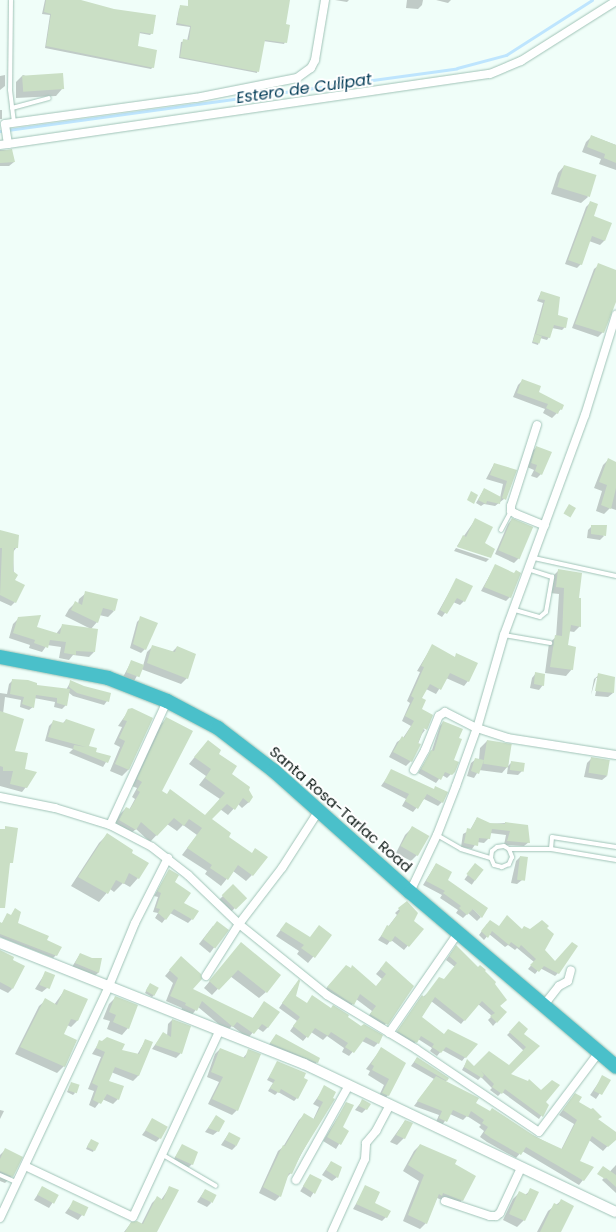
<!DOCTYPE html>
<html>
<head>
<meta charset="utf-8">
<style>
	body { margin:0 }
	#map { position:relative; width:616px; height:1232px; overflow:hidden; background:#f0fef9; font-family:Poppins,sans-serif }
	div>[style] { position:absolute }
	[style*='--x'] { left:calc(var(--x)*1px); top:calc(var(--y)*1px); width:calc(var(--w)*1px); rotate:calc(var(--a)*1deg) }
	.shadow>* { inset:0; background:#0003; transform-origin:0 0 }
	.stream>* { height:3px; margin:-1.5px; padding:0 1.5px; transform-origin:1.5px; border-radius:1.5px; background:#bee5fe }
	.building>* { inset:0; background:#cadfc5; transform-origin:0 0 }
	.roads { filter:drop-shadow(0 0 1px #a0c3b7) drop-shadow(0 0 1px #a0c3b7) }
	.service>* { height:4px; margin:-2px; padding:0 2px; transform-origin:2px; border-radius:2px; background:#fff }
	.minor>* { height:8px; margin:-4px; padding:0 4px; transform-origin:4px; border-radius:4px; background:#fff }
	.tertiary>* { height:10px; margin:-5px; padding:0 5px; transform-origin:5px; border-radius:5px; background:#fff }
	.trunk>* { height:14px; margin:-7px; padding:0 7px; transform-origin:7px; border-radius:7px; background:#4ac0ca }
	span { translate:-50% -50%; white-space:nowrap; text-align:center; line-height:1.15; -webkit-text-stroke:4px #fff; paint-order:stroke }
	.street-label { font-size:15px; color:#081511 }
	.water-label { font-size:16px; color:#033c57; font-style:italic }
</style>
</head>
<body>
<div id="map">
	<div class="shadow">
		<div style="clip-path:polygon(45px 0,67px 0,152px 33px,150px 35px,139px 33px,136px 47px,153px 67px,151px 69px,45px 48px,50px 15px,42px 14px)"></div>
		<div style="clip-path:polygon(214px 0,289px 0,285px 25px,285px 42px,284px 44px,263px 41px,257px 73px,179px 58px,181px 42px,187px 41px,190px 27px,176px 25px,179px 9px,181px 7px,223px 13px)"></div>
		<div style="clip-path:polygon(335px 0,349px 0,347px 2px)"></div>
		<div style="clip-path:polygon(407px 0,423px 0,422px 5px,418px 9px,406px 8px)"></div>
		<div style="clip-path:polygon(436px 0,451px 0,448px 3px)"></div>
		<div style="clip-path:polygon(5px 75px,5px 86px,0 90px,0 76px)"></div>
		<div style="clip-path:polygon(23px 75px,62px 89px,56px 96px,16px 98px,16px 82px)"></div>
		<div style="left:0;top:110px;width:2px;height:9px"></div>
		<div style="clip-path:polygon(592px 136px,616px 145px,616px 170px,599px 164px,601px 159px,582px 152px,586px 142px)"></div>
		<div style="clip-path:polygon(0 150px,10px 150px,14px 162px,9px 166px,0 166px)"></div>
		<div style="clip-path:polygon(564px 166px,588px 197px,581px 203px,551px 194px,558px 173px)"></div>
		<div style="clip-path:polygon(590px 203px,593px 217px,610px 223px,604px 241px,600px 245px,589px 241px,581px 264px,577px 268px,565px 264px,586px 207px)"></div>
		<div style="clip-path:polygon(599px 265px,616px 271px,616px 295px,603px 332px,598px 337px,572px 328px,594px 269px)"></div>
		<div style="clip-path:polygon(541px 292px,565px 327px,562px 330px,552px 328px,549px 337px,547px 340px,540px 338px,538px 345px,532px 343px,543px 303px,537px 301px)"></div>
		<div style="clip-path:polygon(522px 381px,538px 393px,561px 409px,552px 418px,543px 413px,545px 409px,513px 397px,518px 385px)"></div>
		<div style="clip-path:polygon(537px 447px,541px 474px,537px 478px,531px 476px,534px 470px,527px 467px,532px 451px)"></div>
		<div style="clip-path:polygon(608px 460px,616px 463px,616px 510px,610px 508px,604px 514px,596px 511px,602px 491px,594px 488px,603px 465px)"></div>
		<div style="clip-path:polygon(494px 464px,515px 471px,504px 499px,495px 506px,484px 504px,481px 506px,476px 503px,483px 491px,500px 498px,503px 484px,486px 479px)"></div>
		<div style="clip-path:polygon(512px 519px,531px 528px,518px 559px,514px 563px,495px 554px,508px 524px)"></div>
		<div style="clip-path:polygon(475px 520px,483px 544px,490px 557px,457px 546px)"></div>
		<div style="clip-path:polygon(592px 526px,604px 536px,600px 540px,587px 538px,588px 530px)"></div>
		<div style="clip-path:polygon(0 532px,17px 547px,13px 552px,15px 602px,11px 606px,0 601px)"></div>
		<div style="clip-path:polygon(456px 548px,489px 559px,486px 562px,454px 551px)"></div>
		<div style="clip-path:polygon(495px 566px,510px 597px,506px 601px,481px 591px)"></div>
		<div style="clip-path:polygon(559px 570px,578px 599px,580px 626px,574px 632px,568px 631px,566px 646px,572px 669px,566px 676px,545px 673px,549px 643px,556px 637px,559px 594px,550px 593px,553px 576px)"></div>
		<div style="clip-path:polygon(456px 580px,464px 601px,460px 605px,453px 602px,442px 617px,437px 614px)"></div>
		<div style="clip-path:polygon(86px 593px,114px 611px,108px 617px,99px 615px,97px 622px,91px 629px,65px 616px,69px 609px,75px 603px,78px 604px,79px 599px)"></div>
		<div style="clip-path:polygon(141px 618px,145px 649px,141px 653px,130px 648px,137px 622px)"></div>
		<div style="clip-path:polygon(18px 619px,36px 628px,56px 634px,62px 626px,94px 652px,89px 657px,73px 655px,69px 660px,59px 658px,61px 647px,47px 645px,42px 652px,29px 648px,30px 645px,9px 638px,13px 624px)"></div>
		<div style="clip-path:polygon(153px 646px,172px 652px,177px 647px,187px 678px,181px 684px,141px 669px,134px 681px,123px 677px,131px 662px,143px 666px,147px 652px)"></div>
		<div style="clip-path:polygon(432px 646px,454px 658px,457px 655px,468px 681px,464px 686px,446px 678px,436px 694px,426px 689px,421px 699px,420px 709px,432px 716px,426px 729px,418px 726px,425px 730px,422px 734px,411px 761px,406px 766px,389px 757px,397px 742px,403px 738px,411px 726px,402px 721px,410px 703px,407px 701px,420px 672px,417px 671px)"></div>
		<div style="clip-path:polygon(536px 673px,543px 685px,539px 690px,530px 688px,532px 678px)"></div>
		<div style="clip-path:polygon(599px 675px,613px 693px,608px 697px,595px 696px,599px 678px,596px 678px,591px 695px,594px 679px)"></div>
		<div style="clip-path:polygon(13px 680px,35px 686px,66px 690px,71px 681px,107px 701px,104px 705px,73px 696px,68px 692px,66px 705px,62px 709px,54px 707px,55px 702px,34px 698px,33px 707px,29px 710px,20px 707px,21px 700px,5px 697px,3px 714px,13px 752px,23px 770px,26px 787px,22px 792px,0 786px,0 693px,7px 694px,9px 684px)"></div>
		<div style="clip-path:polygon(129px 710px,152px 718px,128px 770px,122px 776px,110px 771px,120px 747px,114px 744px,122px 727px,118px 726px)"></div>
		<div style="clip-path:polygon(166px 719px,161px 791px,204px 817px,220px 799px,199px 785px,206px 776px,189px 764px,202px 748px,217px 754px,249px 802px,242px 808px,238px 804px,228px 815px,220px 809px,210px 819px,227px 837px,252px 875px,246px 881px,233px 871px,221px 886px,205px 874px,207px 871px,182px 855px,197px 835px,183px 825px,177px 831px,167px 824px,150px 842px,136px 829px,129px 835px,113px 826px,120px 814px,126px 808px,129px 810px,135px 799px,132px 797px,137px 788px,132px 786px,160px 725px)"></div>
		<div style="clip-path:polygon(66px 720px,87px 747px,94px 752px,109px 757px,103px 767px,69px 753px,73px 749px,45px 741px,49px 726px,53px 722px,62px 724px)"></div>
		<div style="clip-path:polygon(443px 722px,452px 761px,451px 774px,447px 778px,442px 775px,436px 783px,418px 773px,432px 750px,440px 726px)"></div>
		<div style="clip-path:polygon(487px 741px,510px 745px,508px 766px,512px 762px,522px 771px,518px 775px,507px 774px,508px 766px,502px 773px,479px 770px,474px 778px,467px 776px,471px 763px,476px 759px,479px 760px,480px 748px)"></div>
		<div style="clip-path:polygon(592px 758px,607px 776px,602px 780px,584px 777px,587px 763px)"></div>
		<div style="clip-path:polygon(391px 772px,442px 802px,438px 806px,424px 799px,413px 812px,402px 806px,406px 799px,381px 786px)"></div>
		<div style="clip-path:polygon(477px 818px,490px 824px,505px 823px,529px 842px,524px 846px,504px 845px,506px 835px,490px 833px,488px 839px,484px 843px,477px 842px,472px 849px,461px 847px,463px 834px,470px 830px)"></div>
		<div style="clip-path:polygon(412px 828px,418px 854px,411px 861px,396px 853px,405px 835px)"></div>
		<div style="clip-path:polygon(107px 835px,130px 854px,138px 878px,130px 887px,123px 883px,114px 892px,110px 889px,99px 902px,71px 886px,99px 843px)"></div>
		<div style="clip-path:polygon(520px 857px,522px 880px,517px 884px,511px 883px,516px 861px)"></div>
		<div style="clip-path:polygon(436px 864px,446px 881px,481px 917px,477px 921px,468px 913px,463px 918px,456px 913px,458px 910px,440px 898px,442px 895px,423px 885px)"></div>
		<div style="left:475px;top:865px;width:9px;height:18px;rotate:36deg"></div>
		<div style="clip-path:polygon(169px 871px,182px 903px,192px 919px,188px 923px,170px 913px,162px 923px,155px 918px,158px 913px,153px 912px,158px 897px,154px 896px)"></div>
		<div style="left:233px;top:886px;width:17px;height:21px;rotate:45deg"></div>
		<div style="clip-path:polygon(407px 902px,412px 921px,422px 929px,404px 950px,391px 940px,387px 945px,378px 940px,397px 915px,395px 913px)"></div>
		<div style="clip-path:polygon(7px 915px,17px 924px,46px 940px,56px 955px,53px 958px,0 937px,0 927px)"></div>
		<div style="clip-path:polygon(286px 923px,309px 939px,331px 935px,308px 963px,297px 954px,299px 951px,276px 936px)"></div>
		<div style="clip-path:polygon(487px 924px,543px 950px,558px 973px,555px 976px,540px 968px,535px 974px,528px 969px,534px 962px,517px 948px,515px 950px,508px 945px,505px 947px,489px 934px,484px 940px,479px 935px)"></div>
		<div style="clip-path:polygon(213px 926px,227px 930px,210px 953px,199px 944px)"></div>
		<div style="clip-path:polygon(241px 944px,266px 992px,259px 998px,230px 976px,212px 995px,204px 988px)"></div>
		<div style="clip-path:polygon(453px 950px,505px 1012px,493px 1026px,488px 1020px,492px 1016px,478px 1004px,461px 1024px,431px 1001px,421px 1018px,444px 1035px,476px 1044px,462px 1061px,442px 1050px,437px 1056px,430px 1051px,432px 1048px,418px 1039px,413px 1046px,395px 1035px,419px 1000px,443px 981px,455px 967px,446px 960px)"></div>
		<div style="clip-path:polygon(0 952px,12px 989px,8px 993px,0 989px)"></div>
		<div style="clip-path:polygon(80px 954px,91px 959px,100px 959px,98px 973px,93px 977px,72px 967px)"></div>
		<div style="clip-path:polygon(176px 963px,191px 990px,252px 1019px,264px 1003px,268px 1027px,263px 1032px,257px 1028px,248px 1038px,232px 1026px,227px 1031px,198px 1007px,191px 1016px,181px 1011px,182px 1008px,166px 1001px,173px 983px,165px 976px)"></div>
		<div style="clip-path:polygon(382px 967px,412px 986px,382px 1029px,366px 1020px,372px 1011px,356px 999px,349px 1009px,323px 992px,341px 972px,376px 987px,382px 979px,376px 974px)"></div>
		<div style="clip-path:polygon(46px 972px,47px 988px,42px 992px,35px 989px)"></div>
		<div style="clip-path:polygon(295px 985px,295px 996px,306px 1004px,346px 1017px,378px 1043px,374px 1047px,362px 1041px,349px 1056px,342px 1052px,344px 1048px,327px 1036px,323px 1040px,311px 1032px,303px 1041px,290px 1031px,297px 1021px,279px 1008px)"></div>
		<div style="clip-path:polygon(148px 987px,154px 995px,152px 997px,145px 993px)"></div>
		<div style="clip-path:polygon(64px 991px,86px 1000px,77px 1021px,71px 1027px,67px 1025px,62px 1034px,76px 1041px,64px 1066px,57px 1073px,15px 1054px,39px 1006px,46px 1000px,54px 1005px)"></div>
		<div style="clip-path:polygon(115px 998px,128px 1028px,122px 1035px,107px 1029px,110px 1021px,103px 1019px,109px 1004px)"></div>
		<div style="clip-path:polygon(172px 1020px,190px 1027px,180px 1054px,176px 1058px,152px 1049px,163px 1034px,167px 1036px,168px 1024px)"></div>
		<div style="clip-path:polygon(519px 1023px,522px 1034px,538px 1046px,509px 1074px,548px 1105px,539px 1119px,502px 1092px,498px 1096px,490px 1090px,492px 1088px,481px 1077px,478px 1080px,462px 1070px,467px 1061px,474px 1067px,509px 1066px,524px 1051px,507px 1035px)"></div>
		<div style="clip-path:polygon(276px 1035px,317px 1062px,314px 1065px,268px 1046px)"></div>
		<div style="clip-path:polygon(100px 1041px,121px 1051px,137px 1055px,145px 1041px,151px 1043px,138px 1076px,133px 1081px,111px 1072px,107px 1082px,118px 1099px,113px 1104px,102px 1099px,95px 1108px,89px 1105px,94px 1091px,88px 1089px,101px 1057px,92px 1054px)"></div>
		<div style="clip-path:polygon(220px 1049px,243px 1058px,249px 1051px,237px 1110px,232px 1115px,208px 1104px,219px 1082px,207px 1077px,215px 1054px)"></div>
		<div style="clip-path:polygon(381px 1049px,405px 1063px,388px 1095px,383px 1101px,378px 1098px,384px 1085px,368px 1075px,370px 1071px,366px 1069px)"></div>
		<div style="clip-path:polygon(417px 1058px,448px 1079px,445px 1082px,474px 1104px,561px 1150px,574px 1124px,559px 1115px,571px 1099px,600px 1117px,597px 1120px,616px 1134px,616px 1137px,603px 1151px,589px 1140px,578px 1161px,583px 1180px,579px 1185px,522px 1151px,516px 1158px,487px 1142px,480px 1137px,484px 1131px,479px 1127px,481px 1125px,467px 1116px,463px 1120px,450px 1114px,442px 1125px,436px 1122px,439px 1115px,414px 1106px,434px 1079px,411px 1066px)"></div>
		<div style="clip-path:polygon(278px 1062px,297px 1098px,294px 1101px,278px 1092px,275px 1095px,268px 1091px,273px 1083px,267px 1080px)"></div>
		<div style="left:603px;top:1076px;width:7px;height:23px;rotate:34deg"></div>
		<div style="clip-path:polygon(70px 1085px,75px 1093px,73px 1095px,67px 1092px)"></div>
		<div style="clip-path:polygon(325px 1087px,335px 1092px,291px 1173px,286px 1178px,280px 1196px,275px 1201px,259px 1193px,278px 1151px,283px 1147px,299px 1120px,304px 1115px,313px 1120px,319px 1107px,313px 1104px)"></div>
		<div style="clip-path:polygon(362px 1101px,366px 1109px,362px 1113px,355px 1110px)"></div>
		<div style="clip-path:polygon(346px 1104px,341px 1128px,347px 1131px,336px 1149px,323px 1141px)"></div>
		<div style="clip-path:polygon(0 1110px,4px 1111px,0 1119px)"></div>
		<div style="clip-path:polygon(216px 1117px,218px 1131px,213px 1135px,205px 1132px)"></div>
		<div style="clip-path:polygon(153px 1120px,160px 1138px,156px 1142px,142px 1135px)"></div>
		<div style="clip-path:polygon(405px 1121px,404px 1138px,397px 1145px,390px 1142px)"></div>
		<div style="clip-path:polygon(229px 1133px,236px 1146px,232px 1150px,221px 1145px)"></div>
		<div style="clip-path:polygon(89px 1143px,94px 1150px,93px 1152px,86px 1149px)"></div>
		<div style="clip-path:polygon(183px 1145px,192px 1164px,188px 1168px,172px 1162px)"></div>
		<div style="clip-path:polygon(420px 1145px,454px 1165px,462px 1200px,457px 1206px,437px 1198px,426px 1223px,420px 1229px,403px 1221px,419px 1181px,403px 1171px,414px 1151px)"></div>
		<div style="clip-path:polygon(5px 1150px,12px 1176px,5px 1183px,0 1181px,0 1155px)"></div>
		<div style="clip-path:polygon(331px 1162px,337px 1177px,332px 1181px,322px 1175px)"></div>
		<div style="clip-path:polygon(616px 1165px,616px 1193px,602px 1180px)"></div>
		<div style="left:310px;top:1175px;width:12px;height:19px;rotate:31deg"></div>
		<div style="clip-path:polygon(170px 1187px,154px 1232px,124px 1232px,131px 1223px,141px 1225px,152px 1203px,157px 1198px,161px 1200px)"></div>
		<div style="clip-path:polygon(366px 1187px,373px 1204px,386px 1217px,382px 1221px,353px 1209px)"></div>
		<div style="clip-path:polygon(42px 1188px,57px 1196px,49px 1208px,34px 1200px)"></div>
		<div style="clip-path:polygon(205px 1190px,211px 1203px,207px 1207px,197px 1202px)"></div>
		<div style="clip-path:polygon(531px 1190px,524px 1220px,517px 1227px,503px 1220px,513px 1199px,520px 1192px,525px 1195px)"></div>
		<div style="clip-path:polygon(74px 1201px,82px 1215px,78px 1220px,65px 1213px)"></div>
		<div style="clip-path:polygon(561px 1201px,560px 1232px,537px 1232px,548px 1211px)"></div>
	</div>
	<div class="stream">
		<div style="--x:0;--y:131;--w:461;--a:-7.8"></div>
		<div style="--x:457;--y:68;--w:51;--a:-14.9"></div>
		<div style="--x:506;--y:55;--w:102;--a:-32.6"></div>
	</div>
	<div class="building">
		<div style="clip-path:polygon(46px 0,81px 0,114px 9px,156px 15px,153px 34px,140px 32px,138px 46px,157px 50px,154px 68px,46px 46px,51px 14px,44px 12px)"></div>
		<div style="clip-path:polygon(188px 0,290px 0,286px 24px,290px 25px,287px 43px,265px 40px,259px 72px,180px 57px,183px 39px,189px 40px,191px 26px,177px 23px,180px 5px,188px 6px)"></div>
		<div style="left:63px;top:73px;width:16px;height:41px;rotate:86deg"></div>
		<div style="clip-path:polygon(591px 135px,616px 145px,616px 163px,604px 158px,605px 154px,587px 147px)"></div>
		<div style="clip-path:polygon(12px 149px,15px 162px,0 163px,0 151px)"></div>
		<div style="left:564px;top:165px;width:34px;height:23px;rotate:17deg"></div>
		<div style="clip-path:polygon(590px 201px,598px 204px,594px 216px,612px 223px,605px 241px,592px 236px,582px 265px,568px 260px)"></div>
		<div style="clip-path:polygon(598px 263px,616px 270px,616px 302px,604px 333px,575px 324px)"></div>
		<div style="clip-path:polygon(541px 291px,560px 297px,558px 315px,568px 318px,566px 328px,554px 325px,550px 338px,536px 334px,545px 300px,539px 299px)"></div>
		<div style="left:535px;top:334px;width:7px;height:8px;rotate:16deg"></div>
		<div style="clip-path:polygon(522px 379px,541px 386px,539px 392px,564px 405px,562px 410px,560px 409px,558px 414px,546px 408px,548px 404px,517px 393px)"></div>
		<div style="clip-path:polygon(536px 446px,552px 452px,542px 475px,535px 471px,537px 465px,531px 463px)"></div>
		<div style="clip-path:polygon(608px 458px,616px 462px,616px 488px,611px 509px,601px 505px,607px 485px,599px 482px)"></div>
		<div style="clip-path:polygon(494px 463px,517px 470px,506px 500px,502px 498px,507px 481px,490px 475px)"></div>
		<div style="clip-path:polygon(484px 488px,501px 497px,500px 504px,487px 501px,486px 504px,478px 500px)"></div>
		<div style="clip-path:polygon(471px 491px,478px 495px,474px 504px,467px 500px)"></div>
		<div style="left:569px;top:504px;width:8px;height:11px;rotate:30deg"></div>
		<div style="clip-path:polygon(475px 518px,493px 527px,485px 543px,495px 549px,491px 558px,457px 547px,463px 535px,466px 537px)"></div>
		<div style="left:512px;top:518px;width:23px;height:35px;rotate:23deg"></div>
		<div style="clip-path:polygon(591px 525px,607px 525px,606px 536px,591px 534px)"></div>
		<div style="clip-path:polygon(0 530px,19px 535px,18px 548px,14px 548px,13px 571px,18px 575px,15px 580px,25px 585px,16px 603px,0 595px,2px 548px,0 548px)"></div>
		<div style="clip-path:polygon(495px 564px,514px 573px,516px 570px,521px 573px,511px 598px,484px 587px)"></div>
		<div style="clip-path:polygon(558px 569px,582px 573px,579px 598px,581px 598px,581px 627px,571px 625px,568px 645px,576px 647px,573px 670px,550px 667px,555px 635px,562px 636px,564px 588px,556px 587px)"></div>
		<div style="clip-path:polygon(456px 578px,473px 586px,465px 602px,457px 598px,447px 614px,440px 610px)"></div>
		<div style="clip-path:polygon(85px 591px,118px 599px,115px 611px,103px 608px,98px 623px,71px 610px,75px 601px,82px 605px)"></div>
		<div style="clip-path:polygon(41px 615px,37px 627px,60px 634px,62px 624px,98px 629px,95px 652px,76px 651px,76px 655px,64px 653px,66px 642px,50px 640px,48px 648px,34px 643px,35px 640px,13px 633px,18px 617px)"></div>
		<div style="clip-path:polygon(140px 616px,158px 623px,146px 650px,133px 644px)"></div>
		<div style="clip-path:polygon(432px 644px,455px 657px,456px 653px,478px 663px,469px 682px,450px 673px,441px 690px,430px 684px,422px 698px,426px 700px,422px 709px,433px 715px,427px 730px,424px 728px,418px 743px,421px 744px,412px 762px,393px 752px,402px 736px,404px 738px,414px 721px,405px 716px,414px 698px,411px 696px,424px 667px,421px 666px)"></div>
		<div style="clip-path:polygon(152px 645px,175px 652px,177px 646px,196px 654px,188px 679px,147px 663px)"></div>
		<div style="left:131px;top:660px;width:14px;height:13px;rotate:21deg"></div>
		<div style="clip-path:polygon(535px 672px,545px 674px,544px 686px,534px 684px)"></div>
		<div style="clip-path:polygon(598px 673px,615px 677px,614px 693px,595px 691px)"></div>
		<div style="clip-path:polygon(12px 679px,28px 680px,37px 683px,37px 685px,70px 689px,67px 706px,57px 703px,57px 698px,36px 695px,34px 708px,22px 704px,24px 697px,10px 694px)"></div>
		<div style="clip-path:polygon(70px 680px,84px 686px,111px 693px,109px 702px,77px 693px,69px 687px)"></div>
		<div style="clip-path:polygon(132px 708px,153px 718px,129px 770px,115px 764px,125px 741px,119px 738px,127px 721px,123px 720px,128px 709px)"></div>
		<div style="clip-path:polygon(0 711px,24px 719px,15px 751px,28px 753px,25px 769px,37px 772px,27px 788px,10px 784px,13px 771px,3px 771px,3px 767px,0 766px)"></div>
		<div style="clip-path:polygon(166px 717px,193px 731px,162px 791px,167px 794px,170px 789px,205px 815px,225px 793px,205px 778px,211px 769px,194px 757px,208px 740px,221px 750px,219px 754px,237px 766px,232px 774px,250px 787px,249px 790px,253px 797px,249px 803px,243px 798px,235px 810px,227px 804px,212px 819px,231px 833px,229px 837px,252px 853px,255px 848px,268px 857px,253px 876px,238px 865px,228px 880px,210px 868px,212px 865px,187px 848px,202px 828px,189px 819px,184px 826px,174px 818px,157px 836px,141px 822px,136px 830px,119px 820px,126px 807px,130px 809px,140px 792px,137px 790px,142px 782px,137px 779px)"></div>
		<div style="clip-path:polygon(66px 719px,95px 729px,89px 746px,97px 748px,96px 752px,111px 756px,108px 763px,73px 749px,74px 745px,86px 747px,48px 737px,53px 720px,64px 723px)"></div>
		<div style="clip-path:polygon(443px 721px,463px 729px,459px 738px,462px 739px,454px 760px,459px 762px,455px 772px,452px 775px,445px 772px,441px 780px,421px 769px,431px 750px,434px 751px)"></div>
		<div style="left:487px;top:740px;width:25px;height:24px;rotate:9deg"></div>
		<div style="left:591px;top:757px;width:19px;height:16px;rotate:9deg"></div>
		<div style="clip-path:polygon(475px 758px,484px 760px,479px 774px,471px 771px)"></div>
		<div style="left:511px;top:761px;width:14px;height:9px;rotate:8deg"></div>
		<div style="clip-path:polygon(391px 769px,434px 789px,435px 786px,448px 792px,443px 803px,427px 794px,418px 809px,405px 801px,409px 794px,384px 782px)"></div>
		<div style="clip-path:polygon(477px 817px,490px 823px,505px 824px,505px 822px,528px 825px,530px 843px,507px 841px,510px 831px,492px 829px,490px 839px,479px 838px,478px 846px,464px 843px,467px 828px,471px 829px)"></div>
		<div style="clip-path:polygon(5px 826px,18px 828px,13px 863px,10px 863px,5px 908px,0 908px,0 829px,5px 829px)"></div>
		<div style="left:412px;top:826px;width:20px;height:23px;rotate:30deg"></div>
		<div style="clip-path:polygon(107px 833px,133px 850px,132px 853px,149px 863px,139px 879px,129px 873px,124px 884px,116px 880px,108px 894px,78px 877px)"></div>
		<div style="left:520px;top:856px;width:8px;height:24px;rotate:7deg"></div>
		<div style="clip-path:polygon(436px 863px,452px 872px,448px 880px,488px 908px,482px 918px,473px 909px,467px 915px,459px 908px,461px 906px,443px 893px,445px 891px,426px 881px)"></div>
		<div style="left:475px;top:863px;width:11px;height:14px;rotate:38deg"></div>
		<div style="clip-path:polygon(169px 869px,179px 875px,175px 882px,191px 893px,184px 903px,199px 911px,193px 920px,174px 909px,166px 920px,158px 913px,160px 909px,156px 908px,161px 893px,157px 891px)"></div>
		<div style="left:233px;top:884px;width:20px;height:16px;rotate:45deg"></div>
		<div style="clip-path:polygon(407px 901px,418px 913px,414px 921px,424px 929px,409px 947px,395px 936px,391px 942px,381px 936px,387px 925px,389px 926px,400px 911px,398px 908px)"></div>
		<div style="clip-path:polygon(15px 908px,21px 912px,18px 923px,49px 936px,47px 940px,62px 947px,57px 956px,0 934px,0 922px,2px 923px,7px 913px,11px 915px)"></div>
		<div style="clip-path:polygon(507px 915px,522px 929px,524px 926px,530px 929px,542px 920px,549px 926px,547px 928px,554px 934px,545px 950px,555px 961px,572px 942px,578px 946px,559px 974px,544px 966px,539px 972px,530px 965px,536px 959px,521px 945px,519px 948px,511px 942px,509px 945px,492px 931px,488px 938px,481px 931px,490px 920px,499px 926px)"></div>
		<div style="left:217px;top:921px;width:15px;height:23px;rotate:37deg"></div>
		<div style="clip-path:polygon(286px 922px,310px 937px,319px 925px,332px 935px,315px 958px,301px 948px,304px 945px,280px 930px)"></div>
		<div style="clip-path:polygon(241px 942px,281px 975px,267px 993px,238px 970px,219px 990px,209px 981px)"></div>
		<div style="clip-path:polygon(456px 945px,478px 967px,480px 965px,486px 970px,485px 971px,496px 982px,495px 984px,507px 1000px,500px 1006px,507px 1012px,497px 1023px,490px 1016px,495px 1013px,482px 1001px,465px 1021px,435px 997px,422px 1017px,444px 1034px,448px 1029px,478px 1044px,466px 1058px,446px 1047px,441px 1053px,432px 1047px,434px 1044px,421px 1036px,417px 1043px,397px 1031px,422px 995px,424px 997px,439px 977px,444px 979px,457px 963px,449px 956px)"></div>
		<div style="clip-path:polygon(0 950px,14px 957px,13px 960px,25px 966px,13px 989px,0 982px)"></div>
		<div style="clip-path:polygon(80px 953px,92px 958px,102px 958px,99px 973px,75px 963px)"></div>
		<div style="clip-path:polygon(181px 956px,201px 974px,202px 979px,193px 989px,253px 1018px,264px 1001px,280px 1012px,268px 1028px,262px 1024px,254px 1034px,237px 1022px,233px 1027px,202px 1001px,197px 1011px,185px 1005px,186px 1003px,170px 996px,178px 978px,169px 970px)"></div>
		<div style="clip-path:polygon(386px 961px,414px 986px,388px 1025px,370px 1014px,376px 1006px,360px 994px,354px 1005px,327px 987px,346px 965px,351px 968px,352px 965px,376px 986px,386px 974px,380px 969px)"></div>
		<div style="left:45px;top:971px;width:11px;height:15px;rotate:22deg"></div>
		<div style="clip-path:polygon(299px 979px,300px 981px,296px 996px,307px 1003px,312px 995px,331px 1008px,333px 1005px,349px 1015px,348px 1017px,361px 1026px,364px 1024px,383px 1035px,379px 1044px,366px 1037px,354px 1053px,345px 1047px,348px 1043px,331px 1032px,328px 1036px,315px 1028px,308px 1038px,293px 1026px,300px 1017px,282px 1003px)"></div>
		<div style="left:150px;top:983px;width:10px;height:9px;rotate:29deg"></div>
		<div style="clip-path:polygon(64px 989px,88px 999px,78px 1021px,71px 1019px,64px 1034px,77px 1040px,65px 1067px,20px 1047px,45px 998px,57px 1005px)"></div>
		<div style="clip-path:polygon(115px 996px,138px 1005px,129px 1029px,113px 1022px,116px 1015px,109px 1012px)"></div>
		<div style="clip-path:polygon(172px 1019px,191px 1026px,182px 1054px,155px 1045px,163px 1032px,171px 1037px)"></div>
		<div style="clip-path:polygon(519px 1021px,528px 1029px,524px 1034px,540px 1046px,511px 1074px,528px 1081px,529px 1079px,541px 1090px,552px 1080px,560px 1085px,546px 1102px,549px 1105px,543px 1117px,505px 1089px,502px 1094px,492px 1087px,494px 1084px,481px 1071px,484px 1075px,482px 1078px,464px 1067px,467px 1059px,474px 1066px,489px 1051px,509px 1065px,526px 1047px,509px 1032px)"></div>
		<div style="clip-path:polygon(276px 1034px,320px 1058px,318px 1063px,270px 1043px)"></div>
		<div style="clip-path:polygon(107px 1037px,125px 1044px,122px 1050px,139px 1054px,145px 1039px,153px 1042px,139px 1076px,115px 1067px,109px 1081px,124px 1086px,119px 1100px,107px 1094px,101px 1104px,93px 1100px,98px 1086px,92px 1083px,105px 1052px,96px 1048px,99px 1040px,102px 1041px)"></div>
		<div style="clip-path:polygon(381px 1047px,406px 1063px,389px 1096px,382px 1093px,389px 1079px,372px 1070px,374px 1066px,371px 1064px)"></div>
		<div style="clip-path:polygon(220px 1048px,245px 1058px,248px 1049px,261px 1054px,238px 1111px,212px 1099px,223px 1077px,211px 1072px)"></div>
		<div style="clip-path:polygon(417px 1057px,449px 1078px,447px 1081px,414px 1062px)"></div>
		<div style="clip-path:polygon(277px 1061px,306px 1073px,304px 1078px,308px 1080px,298px 1099px,281px 1089px,279px 1093px,270px 1088px,275px 1080px,269px 1077px)"></div>
		<div style="clip-path:polygon(602px 1075px,611px 1080px,602px 1095px,594px 1091px)"></div>
		<div style="clip-path:polygon(436px 1076px,479px 1098px,476px 1103px,490px 1111px,492px 1108px,536px 1137px,562px 1149px,577px 1120px,563px 1110px,575px 1093px,582px 1097px,579px 1102px,591px 1109px,593px 1108px,602px 1117px,598px 1119px,616px 1132px,616px 1140px,608px 1147px,592px 1136px,580px 1161px,594px 1167px,584px 1181px,526px 1147px,521px 1155px,491px 1138px,484px 1133px,488px 1127px,482px 1123px,484px 1120px,471px 1111px,468px 1117px,453px 1110px,447px 1122px,439px 1118px,442px 1111px,417px 1101px)"></div>
		<div style="left:71px;top:1082px;width:9px;height:9px;rotate:18deg"></div>
		<div style="clip-path:polygon(324px 1085px,336px 1092px,333px 1098px,335px 1099px,301px 1154px,292px 1174px,289px 1173px,281px 1197px,263px 1187px,283px 1145px,285px 1146px,304px 1113px,314px 1119px,323px 1102px,317px 1099px)"></div>
		<div style="clip-path:polygon(362px 1099px,371px 1104px,367px 1110px,359px 1106px)"></div>
		<div style="clip-path:polygon(346px 1102px,354px 1105px,343px 1127px,349px 1131px,341px 1145px,327px 1137px)"></div>
		<div style="clip-path:polygon(216px 1115px,225px 1121px,219px 1132px,208px 1128px)"></div>
		<div style="left:152px;top:1118px;width:18px;height:14px;rotate:29deg"></div>
		<div style="clip-path:polygon(405px 1120px,413px 1123px,405px 1139px,396px 1135px)"></div>
		<div style="left:229px;top:1132px;width:13px;height:9px;rotate:27deg"></div>
		<div style="left:91px;top:1139px;width:9px;height:9px;rotate:27deg"></div>
		<div style="clip-path:polygon(182px 1144px,198px 1152px,193px 1165px,175px 1157px)"></div>
		<div style="clip-path:polygon(420px 1144px,457px 1160px,455px 1164px,476px 1176px,463px 1201px,443px 1193px,442px 1196px,439px 1194px,427px 1224px,408px 1215px,424px 1175px,408px 1165px)"></div>
		<div style="clip-path:polygon(5px 1148px,23px 1157px,13px 1177px,0 1171px,0 1159px)"></div>
		<div style="clip-path:polygon(331px 1161px,342px 1167px,338px 1178px,326px 1170px)"></div>
		<div style="clip-path:polygon(603px 1166px,616px 1175px,616px 1187px,606px 1178px,605px 1179px,597px 1174px)"></div>
		<div style="clip-path:polygon(310px 1174px,322px 1180px,315px 1194px,303px 1186px)"></div>
		<div style="clip-path:polygon(365px 1185px,380px 1192px,375px 1203px,391px 1211px,387px 1218px,356px 1204px)"></div>
		<div style="left:42px;top:1186px;width:19px;height:10px;rotate:28deg"></div>
		<div style="clip-path:polygon(169px 1186px,179px 1190px,157px 1232px,125px 1232px,131px 1222px,137px 1221px,143px 1224px,157px 1196px,163px 1200px)"></div>
		<div style="clip-path:polygon(530px 1188px,539px 1192px,525px 1221px,509px 1214px,519px 1191px,527px 1195px)"></div>
		<div style="left:205px;top:1189px;width:13px;height:9px;rotate:27deg"></div>
		<div style="clip-path:polygon(561px 1199px,574px 1206px,561px 1232px,540px 1232px,554px 1203px,558px 1205px)"></div>
		<div style="left:73px;top:1200px;width:17px;height:10px;rotate:25deg"></div>
	</div>
	<div class="roads">
		<div class="service">
			<div style="--x:11;--y:0;--w:90;--a:90.6"></div>
			<div style="--x:10;--y:90;--w:33;--a:83"></div>
			<div style="--x:12;--y:108;--w:38;--a:-15"></div>
			<div style="--x:501;--y:530;--w:21;--a:-62"></div>
			<div style="--x:534;--y:558;--w:84;--a:12.4"></div>
			<div style="--x:515;--y:610;--w:26;--a:16"></div>
			<div style="--x:540;--y:617;--w:8;--a:-40"></div>
			<div style="--x:546;--y:612;--w:36;--a:-80"></div>
			<div style="--x:552;--y:577;--w:23;--a:-162"></div>
			<div style="--x:504;--y:635;--w:47;--a:9.9"></div>
			<div style="--x:437;--y:835;--w:28;--a:30"></div>
			<div style="--x:461;--y:849;--w:31;--a:17"></div>
			<div style="--x:509;--y:849;--w:9;--a:69"></div>
			<div style="--x:512;--y:857;--w:8;--a:113"></div>
			<div style="--x:509;--y:864;--w:8;--a:157"></div>
			<div style="--x:502;--y:867;--w:8;--a:-166"></div>
			<div style="--x:494;--y:865;--w:8;--a:-113"></div>
			<div style="--x:491;--y:858;--w:7;--a:-82"></div>
			<div style="--x:492;--y:851;--w:6;--a:-39"></div>
			<div style="--x:497;--y:847;--w:7;--a:-8"></div>
			<div style="--x:504;--y:846;--w:6;--a:31"></div>
			<div style="--x:509;--y:849;--w:42;--a:0"></div>
			<div style="--x:551;--y:849;--w:66;--a:9.6"></div>
			<div style="--x:551;--y:849;--w:12;--a:-85"></div>
			<div style="--x:552;--y:837;--w:65;--a:8.9"></div>
			<div style="--x:163;--y:1155;--w:61;--a:30.3"></div>
			<div style="--x:0;--y:1175;--w:17;--a:24"></div>
		</div>
		<div class="minor">
			<div style="--x:8;--y:144;--w:487;--a:-8.3"></div>
			<div style="--x:490;--y:74;--w:34;--a:-23"></div>
			<div style="--x:521;--y:61;--w:112;--a:-32.3"></div>
			<div style="--x:0;--y:145;--w:8;--a:-7"></div>
			<div style="--x:8;--y:144;--w:20;--a:-99"></div>
			<div style="--x:5;--y:124;--w:193;--a:-7.8"></div>
			<div style="--x:196;--y:98;--w:103;--a:-11.2"></div>
			<div style="--x:297;--y:78;--w:17;--a:-36"></div>
			<div style="--x:311;--y:68;--w:9;--a:-63"></div>
			<div style="--x:315;--y:60;--w:61;--a:-80.5"></div>
			<div style="--x:537;--y:425;--w:85;--a:107.8"></div>
			<div style="--x:511;--y:506;--w:5;--a:90"></div>
			<div style="--x:511;--y:511;--w:6;--a:31"></div>
			<div style="--x:516;--y:514;--w:31;--a:22"></div>
			<div style="--x:414;--y:770;--w:23;--a:-61"></div>
			<div style="--x:425;--y:750;--w:37;--a:-68"></div>
			<div style="--x:439;--y:716;--w:7;--a:-34"></div>
			<div style="--x:445;--y:712;--w:36;--a:27"></div>
			<div style="--x:477;--y:728;--w:32;--a:18"></div>
			<div style="--x:507;--y:738;--w:110;--a:8.9"></div>
			<div style="--x:0;--y:797;--w:56;--a:11.3"></div>
			<div style="--x:55;--y:808;--w:58;--a:17.2"></div>
			<div style="--x:110;--y:825;--w:47;--a:27.6"></div>
			<div style="--x:152;--y:847;--w:46;--a:37.9"></div>
			<div style="--x:188;--y:875;--w:71;--a:43.9"></div>
			<div style="--x:239;--y:924;--w:113;--a:38.9"></div>
			<div style="--x:327;--y:995;--w:104;--a:31.2"></div>
			<div style="--x:416;--y:1049;--w:148;--a:34"></div>
			<div style="--x:539;--y:1132;--w:100;--a:-53.1"></div>
			<div style="--x:110;--y:825;--w:136;--a:-65.3"></div>
			<div style="--x:410;--y:892;--w:63;--a:-64.7"></div>
			<div style="--x:437;--y:835;--w:53;--a:-68.8"></div>
			<div style="--x:456;--y:786;--w:65;--a:-70.2"></div>
			<div style="--x:478;--y:725;--w:94;--a:-73.9"></div>
			<div style="--x:504;--y:635;--w:234;--a:-69.8"></div>
			<div style="--x:585;--y:415;--w:105;--a:-72.8"></div>
			<div style="--x:206;--y:976;--w:62;--a:-57.6"></div>
			<div style="--x:239;--y:924;--w:71;--a:-52.5"></div>
			<div style="--x:282;--y:868;--w:67;--a:-57.3"></div>
			<div style="--x:544;--y:1005;--w:24;--a:-52"></div>
			<div style="--x:559;--y:986;--w:10;--a:-29"></div>
			<div style="--x:568;--y:981;--w:11;--a:-75"></div>
			<div style="--x:389;--y:1033;--w:121;--a:-55.4"></div>
			<div style="--x:25;--y:1166;--w:119;--a:25.3"></div>
			<div style="--x:133;--y:1217;--w:206;--a:-65.1"></div>
			<div style="--x:296;--y:1180;--w:109;--a:-60.8"></div>
			<div style="--x:445;--y:1201;--w:47;--a:18.4"></div>
			<div style="--x:490;--y:1216;--w:6;--a:0"></div>
			<div style="--x:496;--y:1216;--w:5;--a:-37"></div>
			<div style="--x:500;--y:1213;--w:50;--a:-65"></div>
			<div style="--x:0;--y:1218;--w:256;--a:-64.8"></div>
			<div style="--x:109;--y:986;--w:68;--a:-67.6"></div>
			<div style="--x:135;--y:923;--w:73;--a:-63.1"></div>
			<div style="--x:332;--y:1232;--w:80;--a:-65.7"></div>
			<div style="--x:365;--y:1159;--w:16;--a:-86"></div>
			<div style="--x:366;--y:1143;--w:16;--a:-50"></div>
			<div style="--x:376;--y:1131;--w:30;--a:-62"></div>
		</div>
		<div class="tertiary">
			<div style="--x:0;--y:943;--w:327;--a:21.7"></div>
			<div style="--x:304;--y:1064;--w:345;--a:25.4"></div>
		</div>
		<div class="trunk">
			<div style="--x:0;--y:657;--w:110;--a:11"></div>
			<div style="--x:108;--y:678;--w:63;--a:21.3"></div>
			<div style="--x:167;--y:701;--w:58;--a:27.9"></div>
			<div style="--x:218;--y:728;--w:71;--a:37.5"></div>
			<div style="--x:274;--y:771;--w:182;--a:41.7"></div>
			<div style="--x:410;--y:892;--w:270;--a:40.3"></div>
		</div>
	</div>
	<div class="street-label">
		<span style="left:341px;top:809px;rotate:41deg">Santa Rosa-Tarlac Road</span>
	</div>
	<div class="water-label">
		<span style="left:304px;top:89px;rotate:-8deg">Estero de Culipat</span>
	</div>
</div>
</body>
</html>
